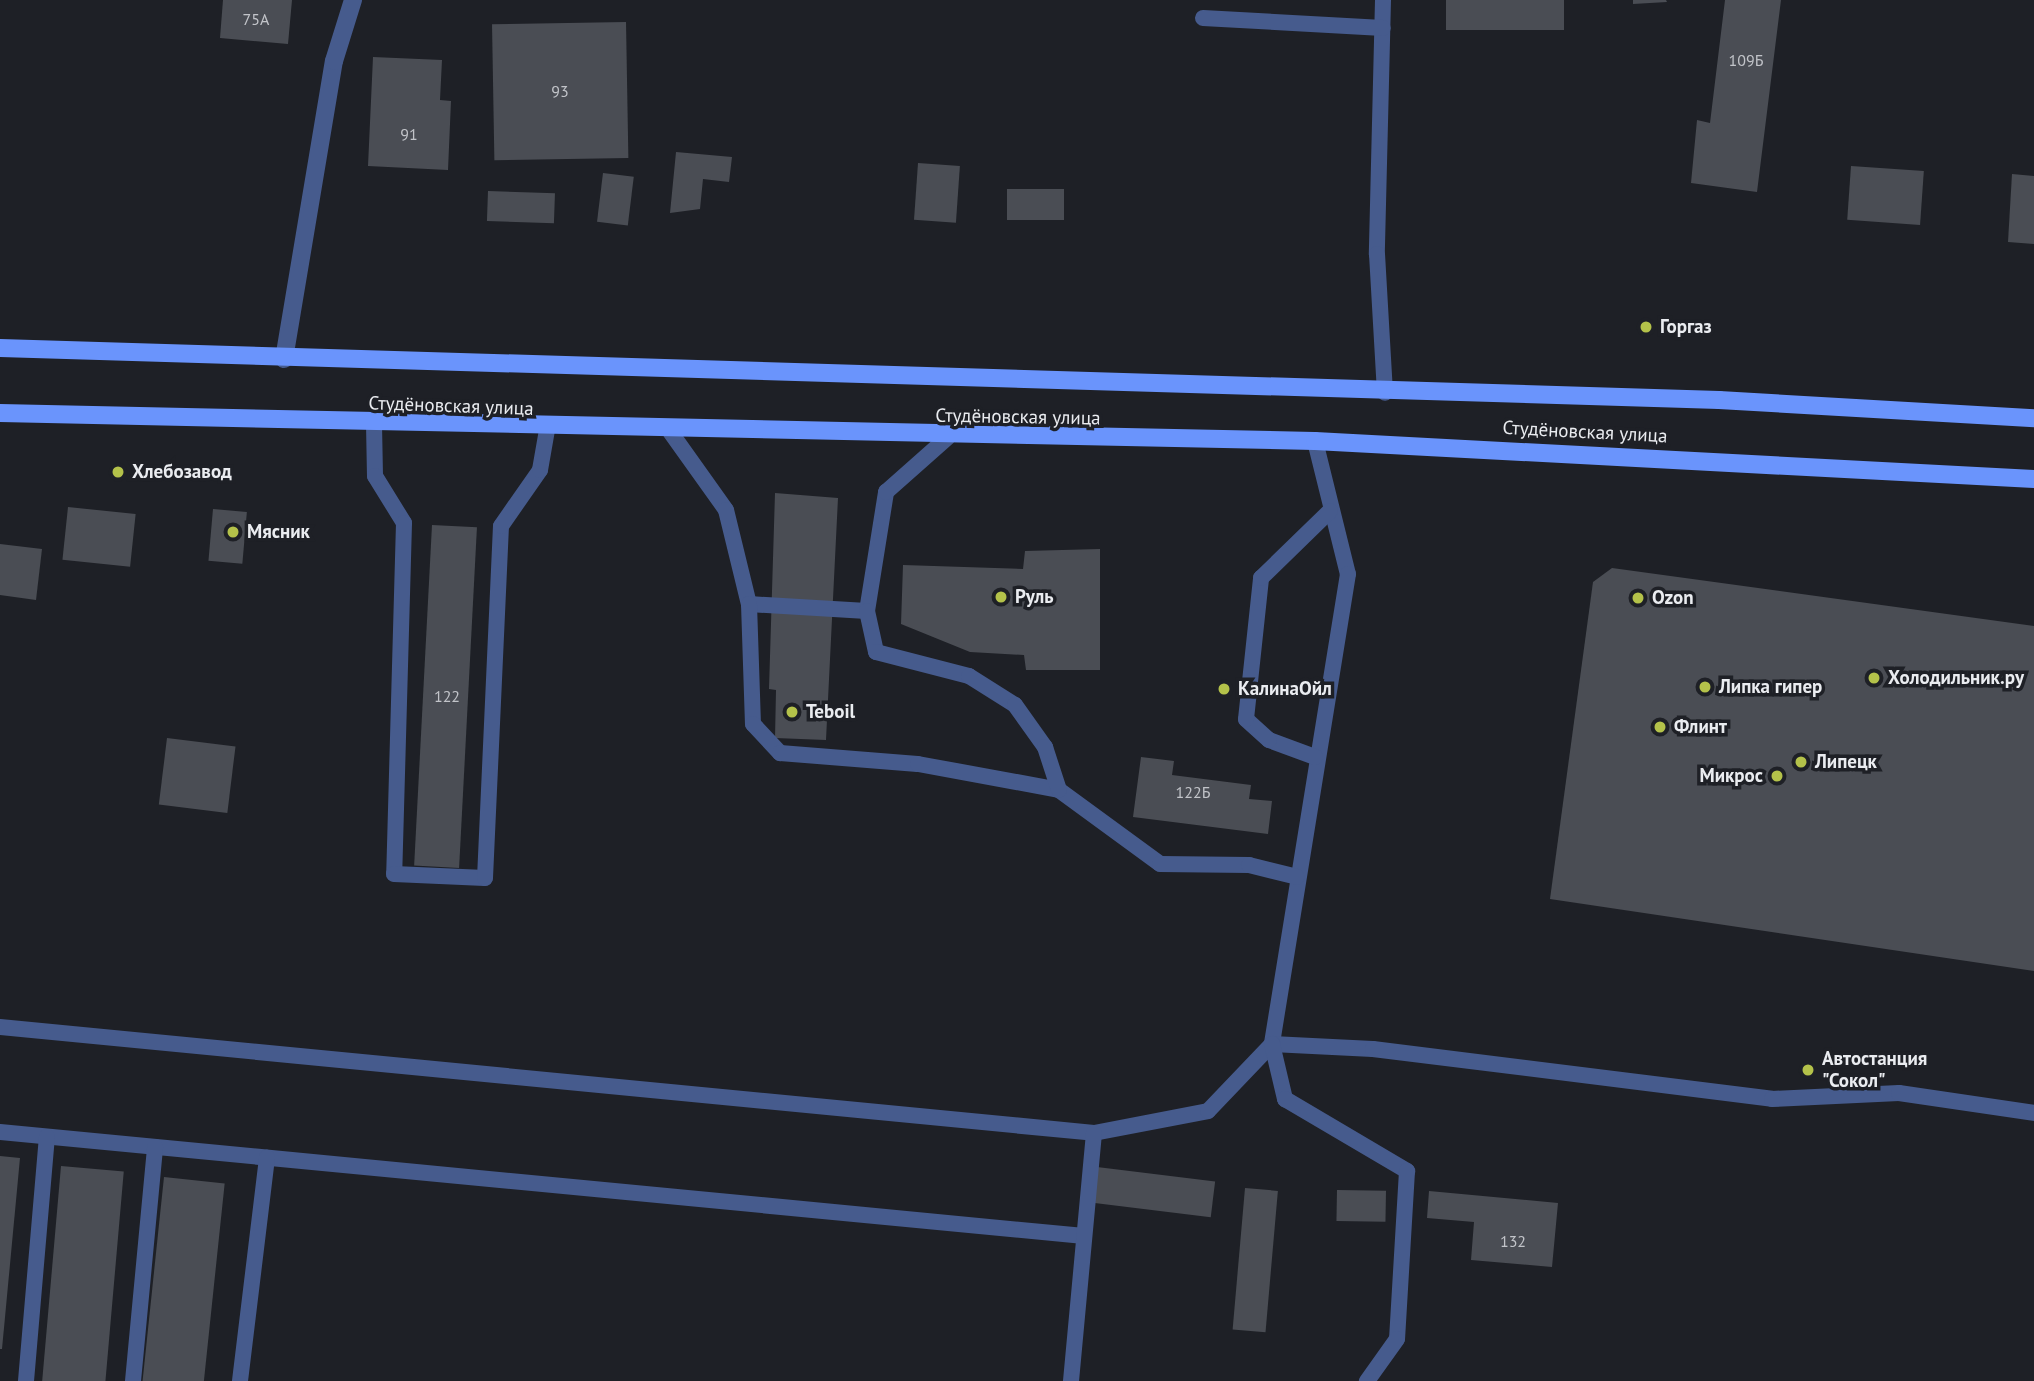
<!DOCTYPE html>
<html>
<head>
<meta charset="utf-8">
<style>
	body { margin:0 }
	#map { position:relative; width:2034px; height:1381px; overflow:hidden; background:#1e2026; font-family:"PT Sans",sans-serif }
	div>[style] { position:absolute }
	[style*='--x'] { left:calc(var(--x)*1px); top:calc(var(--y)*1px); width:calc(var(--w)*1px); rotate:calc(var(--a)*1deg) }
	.building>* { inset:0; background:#4a4d54; transform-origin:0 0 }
	.lane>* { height:16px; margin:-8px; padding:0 8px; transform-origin:8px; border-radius:8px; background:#465b8d }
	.street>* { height:18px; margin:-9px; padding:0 9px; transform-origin:9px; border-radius:9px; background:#465b8d }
	.primary>* { height:18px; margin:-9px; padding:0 9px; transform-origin:9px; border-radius:9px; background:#6a94fc }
	.dots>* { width:19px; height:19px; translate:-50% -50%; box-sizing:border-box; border:4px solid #1e2026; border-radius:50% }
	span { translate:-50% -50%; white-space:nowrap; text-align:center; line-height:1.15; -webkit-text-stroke:7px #1e2026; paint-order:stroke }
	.number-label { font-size:16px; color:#c2c4c9 }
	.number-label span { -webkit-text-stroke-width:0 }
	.poi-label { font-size:19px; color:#eaecf0; font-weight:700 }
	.left { translate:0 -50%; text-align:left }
	.right { translate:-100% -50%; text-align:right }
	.street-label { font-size:19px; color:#eaecf0 }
</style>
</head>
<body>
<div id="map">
	<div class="building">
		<div style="clip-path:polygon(223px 0,292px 0,288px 44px,220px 38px)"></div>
		<div style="left:1446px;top:0;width:118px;height:30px"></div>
		<div style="clip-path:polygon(1633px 0,1666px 0,1667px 2px,1633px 4px)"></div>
		<div style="clip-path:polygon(1725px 0,1781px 0,1757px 192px,1691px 183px,1697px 120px,1710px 123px)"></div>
		<div style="left:626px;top:22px;width:136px;height:134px;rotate:89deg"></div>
		<div style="clip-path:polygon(373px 57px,442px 60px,440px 100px,451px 101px,448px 170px,368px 166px)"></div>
		<div style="clip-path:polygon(676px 152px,732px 157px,729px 182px,703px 179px,700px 209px,670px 213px)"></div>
		<div style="left:918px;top:163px;width:42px;height:57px;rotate:4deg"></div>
		<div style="left:1851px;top:166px;width:73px;height:54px;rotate:4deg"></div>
		<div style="left:603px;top:173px;width:31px;height:49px;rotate:7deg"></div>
		<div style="clip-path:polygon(2012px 174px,2034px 176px,2034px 244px,2008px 242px)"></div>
		<div style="left:1007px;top:189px;width:57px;height:31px"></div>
		<div style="left:488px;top:191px;width:67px;height:30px;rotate:2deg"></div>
		<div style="clip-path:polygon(775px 493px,838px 498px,826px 740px,775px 738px,776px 690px,769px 689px)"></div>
		<div style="left:68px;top:507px;width:68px;height:53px;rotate:6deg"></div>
		<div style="left:213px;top:509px;width:34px;height:52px;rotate:5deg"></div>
		<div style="left:432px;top:525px;width:45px;height:341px;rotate:3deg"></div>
		<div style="clip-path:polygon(0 544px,42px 549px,36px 600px,0 595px)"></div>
		<div style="clip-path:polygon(1100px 549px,1100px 670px,1026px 670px,1024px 655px,970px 652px,901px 624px,903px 565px,1023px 569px,1025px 551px)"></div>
		<div style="clip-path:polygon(1612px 568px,2034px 626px,2034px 971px,1550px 899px,1593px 582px)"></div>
		<div style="left:167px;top:738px;width:69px;height:67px;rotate:7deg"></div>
		<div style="clip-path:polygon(1141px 757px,1174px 761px,1172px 775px,1251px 785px,1249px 799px,1272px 801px,1268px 834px,1133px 817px)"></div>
		<div style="clip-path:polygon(0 1156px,20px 1158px,2px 1349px,0 1349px)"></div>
		<div style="left:61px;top:1166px;width:63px;height:216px;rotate:5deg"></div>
		<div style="left:1097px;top:1167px;width:119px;height:36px;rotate:7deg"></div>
		<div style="left:164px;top:1177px;width:61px;height:205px;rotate:6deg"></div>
		<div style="left:1245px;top:1188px;width:33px;height:142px;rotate:5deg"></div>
		<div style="left:1337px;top:1190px;width:49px;height:31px;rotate:1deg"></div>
		<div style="clip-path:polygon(1429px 1191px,1558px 1203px,1552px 1267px,1471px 1260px,1474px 1222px,1427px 1218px)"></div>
	</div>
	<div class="lane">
		<div style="--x:1383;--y:0;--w:254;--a:91.4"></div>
		<div style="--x:1377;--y:254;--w:139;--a:86.7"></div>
		<div style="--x:1203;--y:18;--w:180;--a:3.2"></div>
		<div style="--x:374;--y:424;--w:52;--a:88.9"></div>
		<div style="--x:375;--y:476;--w:55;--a:58.3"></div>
		<div style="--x:404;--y:523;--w:351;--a:91.6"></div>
		<div style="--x:394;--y:874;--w:91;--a:2.5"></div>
		<div style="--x:485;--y:878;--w:352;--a:-87.4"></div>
		<div style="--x:501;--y:526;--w:68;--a:-55.1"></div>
		<div style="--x:540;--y:470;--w:41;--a:-80.1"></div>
		<div style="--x:669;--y:430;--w:98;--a:54.5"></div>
		<div style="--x:726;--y:510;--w:97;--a:76.3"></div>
		<div style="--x:749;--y:604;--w:118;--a:3.4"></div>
		<div style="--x:867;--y:611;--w:121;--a:-80.9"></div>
		<div style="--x:886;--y:492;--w:83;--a:-41.6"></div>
		<div style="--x:1315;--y:441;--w:137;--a:76.1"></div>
		<div style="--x:1348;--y:574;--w:476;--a:99.2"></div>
		<div style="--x:1272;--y:1044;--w:101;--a:2.8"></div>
		<div style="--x:1373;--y:1049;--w:402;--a:7.1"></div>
		<div style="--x:1772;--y:1099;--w:127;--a:-2.7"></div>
		<div style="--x:1899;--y:1093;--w:136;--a:8.4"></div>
		<div style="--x:749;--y:604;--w:120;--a:88.1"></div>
		<div style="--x:753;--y:724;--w:40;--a:47"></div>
		<div style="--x:780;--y:753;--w:138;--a:4.6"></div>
		<div style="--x:918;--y:764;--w:143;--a:10.4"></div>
		<div style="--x:1059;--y:790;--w:125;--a:36.2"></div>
		<div style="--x:1160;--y:864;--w:89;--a:0.6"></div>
		<div style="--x:1249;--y:865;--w:49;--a:14"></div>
		<div style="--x:867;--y:611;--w:42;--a:77.6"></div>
		<div style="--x:876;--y:652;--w:96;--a:14.5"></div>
		<div style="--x:969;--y:676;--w:54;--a:32.2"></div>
		<div style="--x:1015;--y:705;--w:52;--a:54.5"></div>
		<div style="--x:1045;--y:747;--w:45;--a:72"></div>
		<div style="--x:1315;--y:757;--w:49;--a:-159.7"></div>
		<div style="--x:1269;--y:740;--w:31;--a:-138"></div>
		<div style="--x:1246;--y:719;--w:142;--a:-83.9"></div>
		<div style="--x:1261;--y:578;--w:96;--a:-44.2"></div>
		<div style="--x:0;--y:1027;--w:1099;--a:5.53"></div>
		<div style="--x:1094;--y:1133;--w:116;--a:-10.9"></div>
		<div style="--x:1208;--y:1111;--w:93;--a:-46.3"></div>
		<div style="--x:1272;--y:1044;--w:57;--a:76.7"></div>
		<div style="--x:1285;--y:1099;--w:142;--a:30.5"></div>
		<div style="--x:1407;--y:1171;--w:168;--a:93.4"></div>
		<div style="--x:1397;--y:1339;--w:52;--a:125.5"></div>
		<div style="--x:0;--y:1132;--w:1089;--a:5.48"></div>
		<div style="--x:26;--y:1381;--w:245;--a:-85.1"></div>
		<div style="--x:133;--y:1381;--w:235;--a:-84.6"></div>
		<div style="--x:240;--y:1381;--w:225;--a:-83.1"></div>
		<div style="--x:1071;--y:1381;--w:249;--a:-84.7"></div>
	</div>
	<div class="street">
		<div style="--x:284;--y:359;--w:302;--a:-80.5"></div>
		<div style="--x:334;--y:61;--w:64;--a:-72.7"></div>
	</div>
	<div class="primary">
		<div style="--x:0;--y:348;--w:1720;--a:1.73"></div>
		<div style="--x:1719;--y:400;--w:316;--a:3.3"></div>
		<div style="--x:0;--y:413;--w:1315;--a:1.22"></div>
		<div style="--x:1315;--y:441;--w:720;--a:3.03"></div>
	</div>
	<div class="dots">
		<div style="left:1646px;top:327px;background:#b4c24a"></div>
		<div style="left:118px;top:472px;background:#b4c24a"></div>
		<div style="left:233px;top:532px;background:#b4c24a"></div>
		<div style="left:1001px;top:597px;background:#b4c24a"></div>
		<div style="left:1638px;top:598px;background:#b4c24a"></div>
		<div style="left:1874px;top:678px;background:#b4c24a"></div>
		<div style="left:1705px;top:687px;background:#b4c24a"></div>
		<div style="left:1224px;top:689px;background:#b4c24a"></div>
		<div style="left:792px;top:712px;background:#b4c24a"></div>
		<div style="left:1660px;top:727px;background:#b4c24a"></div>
		<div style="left:1801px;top:762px;background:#b4c24a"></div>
		<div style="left:1777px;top:776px;background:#b4c24a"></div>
		<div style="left:1808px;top:1070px;background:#b4c24a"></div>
	</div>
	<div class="number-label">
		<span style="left:256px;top:19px">75А</span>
		<span style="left:1746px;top:60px">109Б</span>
		<span style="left:560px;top:91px">93</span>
		<span style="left:409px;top:134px">91</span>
		<span style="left:447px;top:696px">122</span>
		<span style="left:1193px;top:792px">122Б</span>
		<span style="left:1513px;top:1241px">132</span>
	</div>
	<div class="poi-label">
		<span class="left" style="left:1660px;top:327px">Горгаз</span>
		<span class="left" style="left:132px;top:472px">Хлебозавод</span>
		<span class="left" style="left:247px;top:532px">Мясник</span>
		<span class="left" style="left:1015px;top:597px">Руль</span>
		<span class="left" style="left:1652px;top:598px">Ozon</span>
		<span class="left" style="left:1888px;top:678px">Холодильник.ру</span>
		<span class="left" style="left:1719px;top:687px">Липка гипер</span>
		<span class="left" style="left:1238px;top:689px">КалинаОйл</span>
		<span class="left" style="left:806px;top:712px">Teboil</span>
		<span class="left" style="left:1674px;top:727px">Флинт</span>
		<span class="left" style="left:1815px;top:762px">Липецк</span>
		<span class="right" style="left:1763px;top:776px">Микрос</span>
		<span class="left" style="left:1822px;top:1070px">Автостанция<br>"Сокол"</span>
	</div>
	<div class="street-label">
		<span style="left:451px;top:406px;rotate:2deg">Студёновская улица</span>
		<span style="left:1018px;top:417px;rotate:1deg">Студёновская улица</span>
		<span style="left:1585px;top:432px;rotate:3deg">Студёновская улица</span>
	</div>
</div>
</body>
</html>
